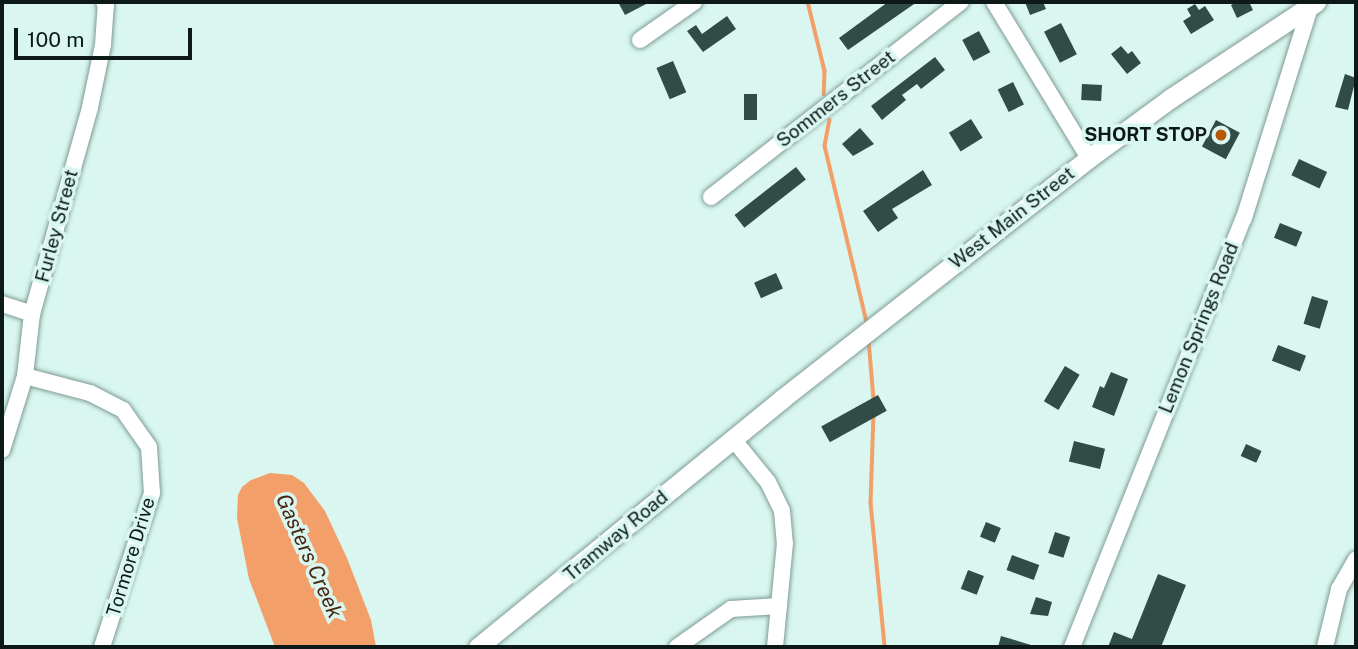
<!DOCTYPE html>
<html>
<head>
<meta charset="utf-8">
<style>
	body { margin:0 }
	#map { position:relative; width:1358px; height:649px; overflow:hidden; background:#d9f7f0; font-family:"Public Sans",sans-serif }
	div>[style] { position:absolute }
	[style*='--x'] { left:calc(var(--x)*1px); top:calc(var(--y)*1px); width:calc(var(--w)*1px); rotate:calc(var(--a)*1deg) }
	.water>* { inset:0; background:#f29f6a }
	.stream>* { height:3.5px; margin:-1.75px; padding:0 1.75px; transform-origin:1.75px; border-radius:1.75px; background:#f29f6a }
	.building>* { inset:0; background:#314b45; transform-origin:0 0 }
	.roads { filter:drop-shadow(0 0 2px #7e9b94) drop-shadow(0 0 2px #7e9b94) }
	.minor>* { height:16px; margin:-8px; padding:0 8px; transform-origin:8px; border-radius:8px; background:#fff }
	.major>* { height:19px; margin:-9.5px; padding:0 9.5px; transform-origin:9.5px; border-radius:9.5px; background:#fff }
	.dots>* { width:19px; height:19px; translate:-50% -50%; box-sizing:border-box; border:4px solid #d9f7f0; border-radius:50% }
	span { translate:-50% -50%; white-space:nowrap; text-align:center; line-height:1.15; -webkit-text-stroke:7px #d9f7f0; paint-order:stroke }
	.street-label { font-size:19px; color:#0d1916 }
	.poi-label { font-size:19px; color:#0d1916; font-weight:700 }
	.right { translate:-100% -50%; text-align:right }
	.water-label { font-size:21px; color:#482610; font-style:italic }
	.frame { position:absolute; inset:0; border:4px solid #0d1916; pointer-events:none }
	.scale { position:absolute; left:14px; top:28px; width:178px; height:32px; box-sizing:border-box; border:4px solid #0d1916; border-top:0; padding-left:9px; font-size:21px; line-height:24px; white-space:nowrap; color:#0d1916; -webkit-text-stroke:5px #d9f7f0; paint-order:stroke }
</style>
</head>
<body>
<div id="map">
	<div class="water">
		<div style="clip-path:polygon(270px 473px,292px 475px,304px 483px,325px 511px,347px 558px,371px 620px,376px 647px,275px 647px,249px 579px,237px 518px,238px 495px,242px 487px,251px 480px)"></div>
	</div>
	<div class="stream">
		<div style="--x:808;--y:2;--w:71;--a:76.2"></div>
		<div style="--x:825;--y:71;--w:23;--a:92"></div>
		<div style="--x:830;--y:120;--w:26;--a:101"></div>
		<div style="--x:825;--y:146;--w:181;--a:76.6"></div>
		<div style="--x:869;--y:340;--w:59;--a:85.2"></div>
		<div style="--x:874;--y:413;--w:90;--a:91.9"></div>
		<div style="--x:871;--y:503;--w:145;--a:84.4"></div>
	</div>
	<div class="building">
		<div style="clip-path:polygon(618px 2px,650px 2px,625px 15px)"></div>
		<div style="clip-path:polygon(888px 2px,917px 2px,848px 50px,839px 38px)"></div>
		<div style="clip-path:polygon(1025px 2px,1043px 2px,1046px 9px,1030px 15px)"></div>
		<div style="clip-path:polygon(1237px 2px,1249px 2px,1253px 10px,1237px 18px,1231px 5px)"></div>
		<div style="clip-path:polygon(1195px 4px,1199px 10px,1205px 6px,1214px 20px,1191px 34px,1183px 21px,1191px 16px,1187px 9px)"></div>
		<div style="clip-path:polygon(727px 16px,736px 29px,703px 52px,687px 31px,696px 25px,702px 34px)"></div>
		<div style="left:1061px;top:23px;width:35px;height:19px;rotate:63deg"></div>
		<div style="left:979px;top:31px;width:24px;height:19px;rotate:62deg"></div>
		<div style="clip-path:polygon(1121px 46px,1128px 54px,1132px 51px,1141px 63px,1127px 74px,1111px 54px)"></div>
		<div style="clip-path:polygon(935px 57px,945px 70px,921px 89px,917px 84px,902px 95px,906px 100px,882px 120px,871px 106px)"></div>
		<div style="left:673px;top:61px;width:34px;height:18px;rotate:67deg"></div>
		<div style="clip-path:polygon(1345px 74px,1356px 78px,1348px 110px,1335px 107px)"></div>
		<div style="left:1013px;top:82px;width:25px;height:17px;rotate:64deg"></div>
		<div style="left:1082px;top:84px;width:20px;height:16px;rotate:3deg"></div>
		<div style="left:757px;top:94px;width:26px;height:13px;rotate:90deg"></div>
		<div style="left:971px;top:119px;width:22px;height:26px;rotate:58deg"></div>
		<div style="left:1216px;top:120px;width:27px;height:30px;rotate:28deg"></div>
		<div style="clip-path:polygon(860px 128px,874px 144px,853px 156px,842px 144px)"></div>
		<div style="left:1299px;top:159px;width:31px;height:18px;rotate:25deg"></div>
		<div style="left:796px;top:167px;width:16px;height:78px;rotate:52deg"></div>
		<div style="clip-path:polygon(923px 170px,932px 185px,892px 209px,898px 218px,878px 232px,863px 211px)"></div>
		<div style="left:1280px;top:223px;width:24px;height:16px;rotate:22deg"></div>
		<div style="left:776px;top:273px;width:17px;height:24px;rotate:66deg"></div>
		<div style="left:1312px;top:296px;width:17px;height:29px;rotate:17deg"></div>
		<div style="left:1278px;top:345px;width:30px;height:17px;rotate:21deg"></div>
		<div style="left:1065px;top:366px;width:17px;height:41px;rotate:31deg"></div>
		<div style="clip-path:polygon(1111px 372px,1128px 379px,1114px 416px,1092px 407px,1100px 386px,1104px 388px)"></div>
		<div style="left:878px;top:395px;width:18px;height:65px;rotate:61deg"></div>
		<div style="left:1074px;top:441px;width:32px;height:21px;rotate:14deg"></div>
		<div style="left:1246px;top:444px;width:17px;height:13px;rotate:24deg"></div>
		<div style="left:986px;top:522px;width:16px;height:16px;rotate:22deg"></div>
		<div style="left:1055px;top:532px;width:16px;height:22px;rotate:18deg"></div>
		<div style="left:1012px;top:555px;width:29px;height:16px;rotate:20deg"></div>
		<div style="left:968px;top:570px;width:17px;height:20px;rotate:21deg"></div>
		<div style="clip-path:polygon(1158px 574px,1186px 585px,1161px 647px,1108px 647px,1114px 632px,1132px 639px)"></div>
		<div style="clip-path:polygon(1036px 597px,1052px 602px,1048px 616px,1030px 614px)"></div>
		<div style="clip-path:polygon(1001px 636px,1031px 645px,1030px 647px,998px 647px)"></div>
	</div>
	<div class="roads">
		<div class="minor">
			<div style="--x:994;--y:2;--w:183;--a:58.7"></div>
			<div style="--x:640;--y:40;--w:66;--a:-35.1"></div>
			<div style="--x:711;--y:197;--w:317;--a:-38"></div>
			<div style="--x:2;--y:304;--w:32;--a:18"></div>
			<div style="--x:25;--y:376;--w:67;--a:14.7"></div>
			<div style="--x:90;--y:393;--w:37;--a:27"></div>
			<div style="--x:123;--y:410;--w:45;--a:54.9"></div>
			<div style="--x:149;--y:447;--w:46;--a:86.3"></div>
			<div style="--x:152;--y:493;--w:162;--a:108"></div>
			<div style="--x:733;--y:439;--w:55;--a:50.9"></div>
			<div style="--x:768;--y:482;--w:32;--a:64"></div>
			<div style="--x:782;--y:511;--w:32;--a:85"></div>
			<div style="--x:785;--y:543;--w:104;--a:95.5"></div>
			<div style="--x:2;--y:450;--w:77;--a:-72.7"></div>
			<div style="--x:25;--y:376;--w:62;--a:-83.6"></div>
			<div style="--x:32;--y:314;--w:215;--a:-74.3"></div>
			<div style="--x:90;--y:107;--w:63;--a:-78.2"></div>
			<div style="--x:103;--y:45;--w:39;--a:-86"></div>
			<div style="--x:106;--y:6;--w:4;--a:-117"></div>
			<div style="--x:677;--y:647;--w:66;--a:-35.1"></div>
			<div style="--x:731;--y:609;--w:48;--a:-3.6"></div>
			<div style="--x:1072;--y:647;--w:462;--a:-68.2"></div>
			<div style="--x:1244;--y:218;--w:224;--a:-72.6"></div>
			<div style="--x:1325;--y:647;--w:60;--a:-76.4"></div>
			<div style="--x:1339;--y:589;--w:34;--a:-60"></div>
		</div>
		<div class="major">
			<div style="--x:478;--y:647;--w:394;--a:-39.2"></div>
			<div style="--x:783;--y:398;--w:389;--a:-38.1"></div>
			<div style="--x:1089;--y:158;--w:102;--a:-36.2"></div>
			<div style="--x:1171;--y:98;--w:174;--a:-33.5"></div>
		</div>
	</div>
	<div class="dots">
		<div style="left:1221px;top:135px;background:#b55804"></div>
	</div>
	<div class="street-label">
		<span style="left:836px;top:99px;rotate:-38deg">Sommers Street</span>
		<span style="left:1012px;top:218px;rotate:-38deg">West Main Street</span>
		<span style="left:57px;top:226px;rotate:-75deg">Furley Street</span>
		<span style="left:1199px;top:328px;rotate:-68deg">Lemon Springs Road</span>
		<span style="left:616px;top:536px;rotate:-40deg">Tramway Road</span>
		<span style="left:131px;top:557px;rotate:-73deg">Tormore Drive</span>
	</div>
	<div class="poi-label">
		<span class="right" style="left:1207px;top:135px">SHORT STOP</span>
	</div>
	<div class="water-label">
		<span style="left:309px;top:556px;rotate:66deg">Gasters Creek</span>
	</div>
	<div class="frame"></div>
	<div class="scale">100 m</div>
</div>
</body>
</html>
